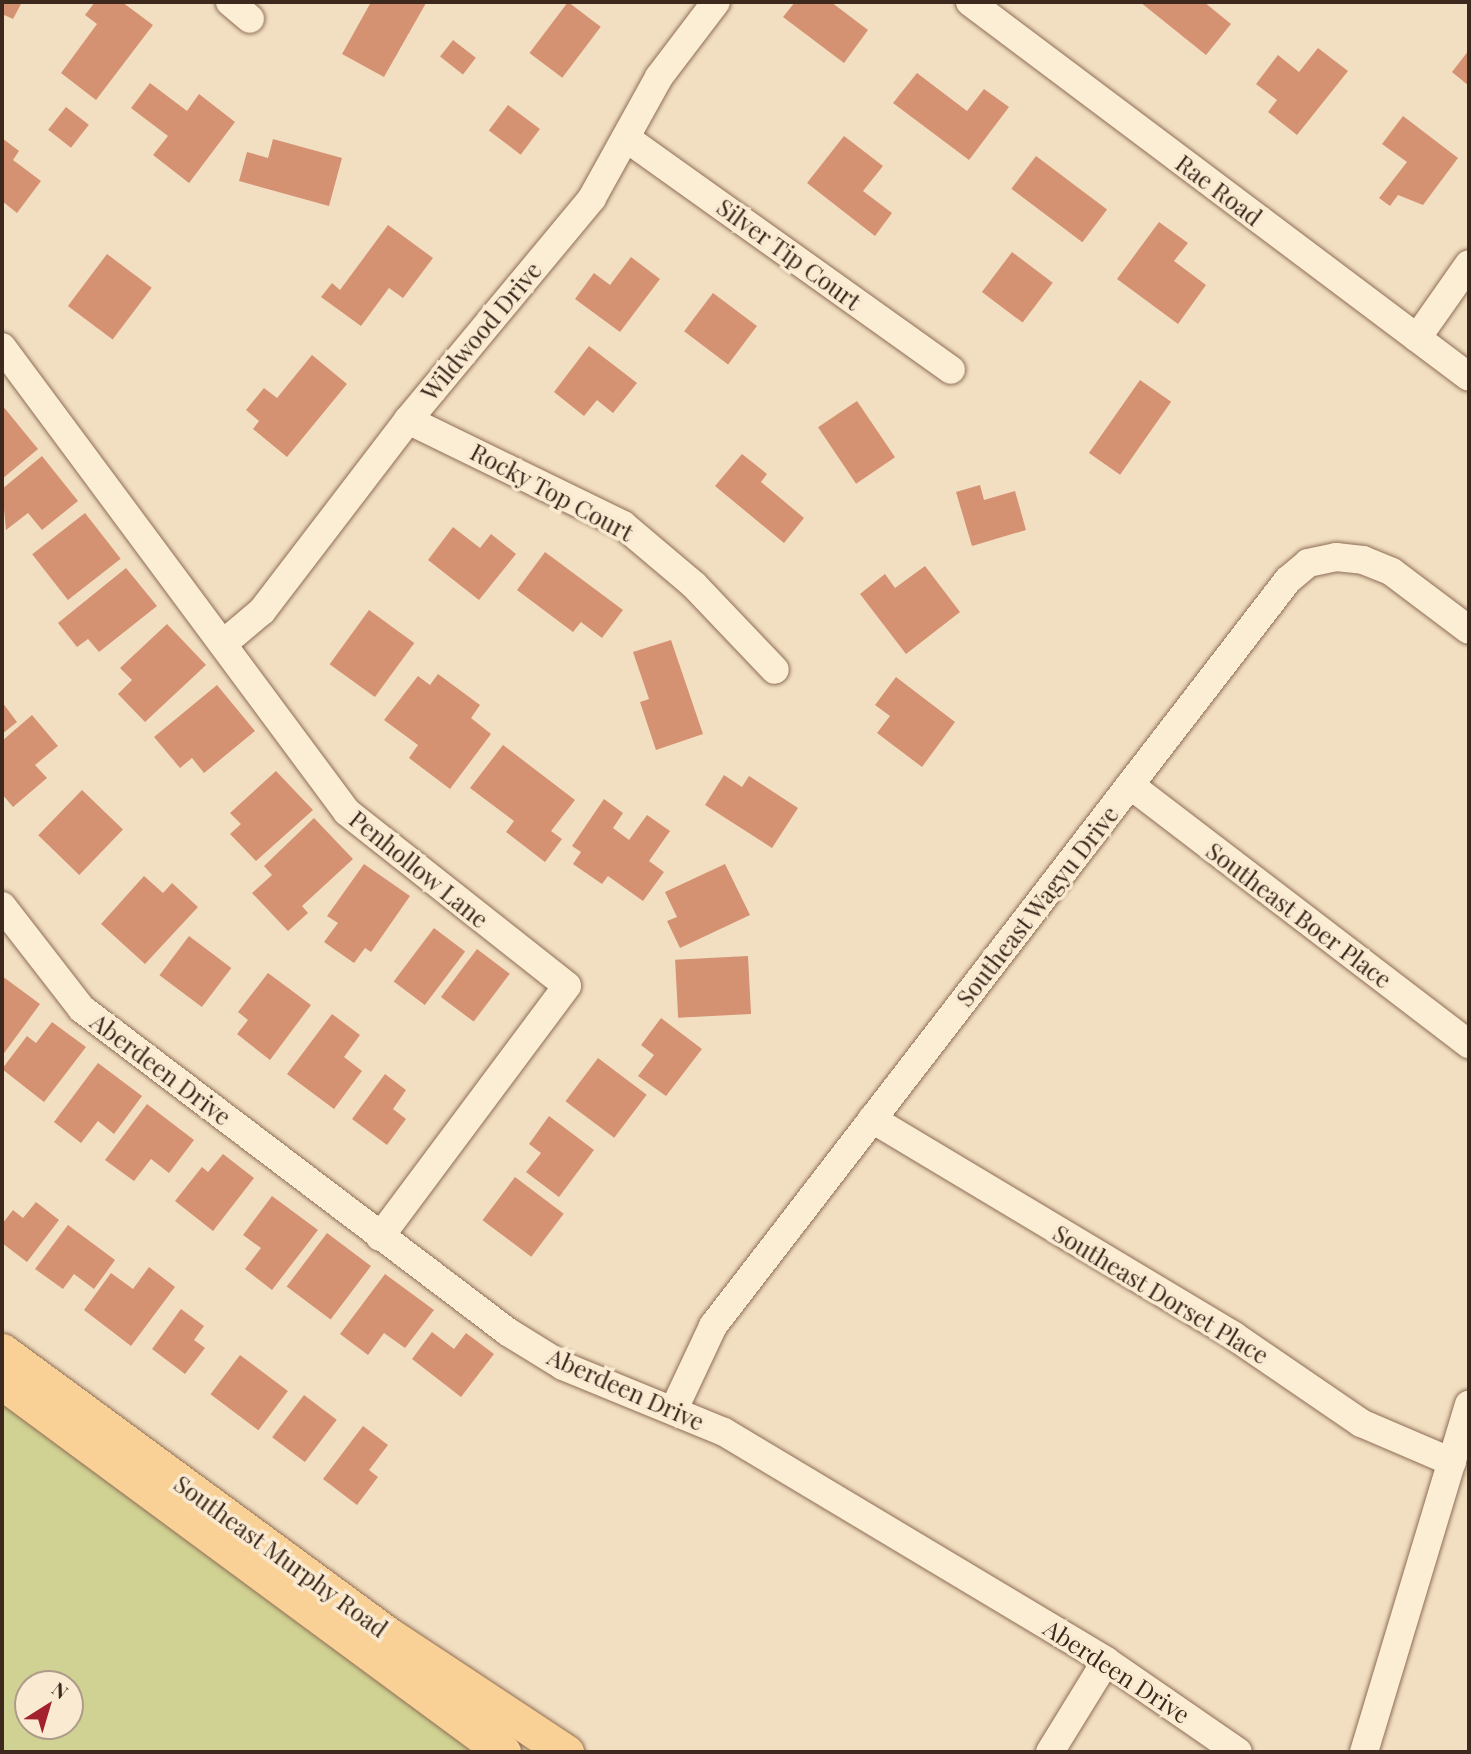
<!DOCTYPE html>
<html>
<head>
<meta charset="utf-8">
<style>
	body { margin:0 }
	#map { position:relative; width:1471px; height:1754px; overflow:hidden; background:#f2dfc1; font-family:"Playfair Display",serif }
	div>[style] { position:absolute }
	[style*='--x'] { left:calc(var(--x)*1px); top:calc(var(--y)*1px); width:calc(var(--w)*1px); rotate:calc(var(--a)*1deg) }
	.green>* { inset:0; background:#d0d293 }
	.building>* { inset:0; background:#d49273; transform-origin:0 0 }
	.roads { filter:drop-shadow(0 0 2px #8e6e56) drop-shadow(0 0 2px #8e6e56) }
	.minor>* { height:28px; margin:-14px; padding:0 14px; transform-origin:14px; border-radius:14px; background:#fcedd5 }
	.major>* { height:35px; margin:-17.5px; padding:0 17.5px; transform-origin:17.5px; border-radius:17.5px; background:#f9d095 }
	span { translate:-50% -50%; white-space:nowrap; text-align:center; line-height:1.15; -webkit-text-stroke:7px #f9ead1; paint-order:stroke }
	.street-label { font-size:24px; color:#3c281c }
	.frame { position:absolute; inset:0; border:4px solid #3c281c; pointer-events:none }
	.north { position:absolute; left:14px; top:1670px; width:70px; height:70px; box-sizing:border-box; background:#f9ead1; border:2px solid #ad9c89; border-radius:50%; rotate:37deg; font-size:19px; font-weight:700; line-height:28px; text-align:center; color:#3c281c }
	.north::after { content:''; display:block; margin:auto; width:24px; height:32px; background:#a3202d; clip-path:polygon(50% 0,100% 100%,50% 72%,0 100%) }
</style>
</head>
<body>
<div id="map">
	<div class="green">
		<div style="clip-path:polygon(evenodd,2px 1397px,504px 1752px,2px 1752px,2px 1397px,28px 1684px,70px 1684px,70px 1726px,28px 1726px,28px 1684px)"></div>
	</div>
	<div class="building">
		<div style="clip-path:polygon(2px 2px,22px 2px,13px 19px,2px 14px)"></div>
		<div style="clip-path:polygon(95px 2px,122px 2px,153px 25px,96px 100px,61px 73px,97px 24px,85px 15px)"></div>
		<div style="clip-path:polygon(371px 2px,426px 3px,384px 77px,342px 54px)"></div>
		<div style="left:568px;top:2px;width:41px;height:64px;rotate:37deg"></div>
		<div style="clip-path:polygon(795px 2px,831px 2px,868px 30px,844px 63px,783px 17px)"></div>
		<div style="clip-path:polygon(1140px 2px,1204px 2px,1231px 24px,1206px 55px)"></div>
		<div style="left:453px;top:40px;width:29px;height:21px;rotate:38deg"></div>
		<div style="clip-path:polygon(1318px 48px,1348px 71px,1297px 135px,1268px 112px,1277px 100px,1256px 84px,1278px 55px,1299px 72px)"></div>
		<div style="clip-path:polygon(1469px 50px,1469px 86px,1452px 72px)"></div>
		<div style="clip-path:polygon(917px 73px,967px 111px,984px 89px,1009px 107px,969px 160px,893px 103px)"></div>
		<div style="clip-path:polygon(150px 83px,187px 111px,199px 94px,235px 122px,189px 183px,153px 155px,168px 136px,131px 108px)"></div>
		<div style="left:508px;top:105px;width:40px;height:32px;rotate:37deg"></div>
		<div style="left:66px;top:107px;width:29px;height:29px;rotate:38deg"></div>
		<div style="clip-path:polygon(1403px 116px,1458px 158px,1423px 205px,1398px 195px,1390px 206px,1379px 198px,1407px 162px,1382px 144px)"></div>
		<div style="clip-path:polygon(844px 136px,883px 166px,863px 191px,892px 213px,875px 236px,807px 183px)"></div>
		<div style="clip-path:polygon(2px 138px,19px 151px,13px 160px,41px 181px,17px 213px,2px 201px)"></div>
		<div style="clip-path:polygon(273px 139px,342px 158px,329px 206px,239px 181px,247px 152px,268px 158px)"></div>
		<div style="left:1036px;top:156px;width:89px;height:41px;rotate:37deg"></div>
		<div style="clip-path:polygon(1159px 222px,1188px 243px,1174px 261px,1206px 285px,1178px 324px,1117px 279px)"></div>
		<div style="clip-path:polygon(388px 225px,433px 258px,403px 298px,389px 288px,361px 326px,321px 297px,332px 283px,340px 290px)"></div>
		<div style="left:1012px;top:252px;width:51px;height:50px;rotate:37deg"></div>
		<div style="left:107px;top:254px;width:56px;height:65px;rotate:37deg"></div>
		<div style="clip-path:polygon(631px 257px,660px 279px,620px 332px,575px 299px,594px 273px,610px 285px)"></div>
		<div style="left:713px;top:293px;width:55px;height:48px;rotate:37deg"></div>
		<div style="clip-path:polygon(589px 346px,637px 383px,613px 413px,597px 400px,584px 416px,554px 392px)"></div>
		<div style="clip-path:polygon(312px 355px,347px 384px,287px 457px,253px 429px,259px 421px,246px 410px,264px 388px,277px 398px)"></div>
		<div style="left:1140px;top:380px;width:38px;height:89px;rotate:35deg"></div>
		<div style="left:857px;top:401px;width:68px;height:47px;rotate:56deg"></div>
		<div style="clip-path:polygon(2px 405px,38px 449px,2px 479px)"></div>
		<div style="clip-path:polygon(742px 454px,767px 474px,761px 482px,804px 518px,784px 543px,715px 486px)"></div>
		<div style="clip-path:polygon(42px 456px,78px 501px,42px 530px,28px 513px,6px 530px,2px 489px)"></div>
		<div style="clip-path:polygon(980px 485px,984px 500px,1015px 491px,1026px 530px,972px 546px,956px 492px)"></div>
		<div style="left:85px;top:513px;width:58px;height:67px;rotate:52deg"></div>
		<div style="clip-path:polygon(453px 527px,480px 548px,491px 534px,516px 554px,479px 600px,428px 560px)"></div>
		<div style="clip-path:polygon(545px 552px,623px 610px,602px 638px,581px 622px,573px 632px,517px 590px)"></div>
		<div style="clip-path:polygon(925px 566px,960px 612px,906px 654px,860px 594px,885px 574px,895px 588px)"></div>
		<div style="clip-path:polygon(126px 568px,157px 606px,99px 652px,88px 639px,77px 647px,58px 623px)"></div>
		<div style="left:369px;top:610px;width:56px;height:67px;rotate:36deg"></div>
		<div style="clip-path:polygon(167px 624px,206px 665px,145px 722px,118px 694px,132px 680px,120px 668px)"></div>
		<div style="clip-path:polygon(671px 640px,703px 734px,656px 750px,640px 702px,649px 699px,633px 652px)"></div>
		<div style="clip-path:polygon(438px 674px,480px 705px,471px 718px,491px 734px,450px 789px,409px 758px,418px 745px,384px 720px,418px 676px,430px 685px)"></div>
		<div style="clip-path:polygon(896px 677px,955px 722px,922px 767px,877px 733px,890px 716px,875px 705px)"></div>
		<div style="clip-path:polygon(217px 685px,255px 731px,204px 773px,192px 758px,180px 768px,154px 737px)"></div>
		<div style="clip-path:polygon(2px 702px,17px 722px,2px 734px)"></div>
		<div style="clip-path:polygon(32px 715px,58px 746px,35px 765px,47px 778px,13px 807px,2px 794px,2px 741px)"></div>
		<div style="clip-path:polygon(503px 745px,575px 800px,551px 831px,562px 839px,545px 862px,506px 832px,514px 821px,470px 788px)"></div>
		<div style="clip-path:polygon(276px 771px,313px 810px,256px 861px,230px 834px,241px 824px,230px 813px)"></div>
		<div style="clip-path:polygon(724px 775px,742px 787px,749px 776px,798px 808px,772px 848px,705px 805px)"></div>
		<div style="left:82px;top:790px;width:57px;height:63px;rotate:44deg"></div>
		<div style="clip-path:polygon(604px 799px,623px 813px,613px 828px,629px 840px,647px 815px,670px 831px,649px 861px,664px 872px,643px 901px,608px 876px,602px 884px,573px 864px,581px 852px,572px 846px)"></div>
		<div style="clip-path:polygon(314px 818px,353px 859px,302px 906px,308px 913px,288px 931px,252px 893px,272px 875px,264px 866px)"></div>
		<div style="clip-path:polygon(364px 864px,410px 896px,371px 952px,365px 948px,354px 963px,324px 942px,338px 923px,327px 916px)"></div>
		<div style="clip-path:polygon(725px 864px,750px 915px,680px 948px,667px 921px,677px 917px,665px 892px)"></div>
		<div style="clip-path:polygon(144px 876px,163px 893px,172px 883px,198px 907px,145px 964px,101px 924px)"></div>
		<div style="left:434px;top:928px;width:39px;height:67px;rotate:37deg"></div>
		<div style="left:189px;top:936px;width:53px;height:49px;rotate:37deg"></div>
		<div style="left:477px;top:949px;width:41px;height:60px;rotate:37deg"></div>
		<div style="left:748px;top:956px;width:58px;height:73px;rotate:87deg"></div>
		<div style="clip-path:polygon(268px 973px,311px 1005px,270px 1060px,237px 1034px,248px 1020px,238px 1012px)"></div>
		<div style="clip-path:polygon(2px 976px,40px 1004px,2px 1056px)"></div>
		<div style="clip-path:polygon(332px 1014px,360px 1035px,344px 1057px,362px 1071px,334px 1109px,287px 1074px)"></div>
		<div style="clip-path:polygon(661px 1018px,702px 1049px,666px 1096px,638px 1076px,654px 1055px,641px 1045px)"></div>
		<div style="clip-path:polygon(52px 1022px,86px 1047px,44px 1102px,2px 1069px,27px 1036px,36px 1043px)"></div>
		<div style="left:598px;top:1058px;width:61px;height:54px;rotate:37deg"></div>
		<div style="clip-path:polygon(98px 1063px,142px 1096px,114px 1134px,98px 1121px,81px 1143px,54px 1122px)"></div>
		<div style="clip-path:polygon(385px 1074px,406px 1090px,393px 1109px,406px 1119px,387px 1145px,352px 1119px)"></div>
		<div style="clip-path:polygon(147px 1104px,194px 1140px,169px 1173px,151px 1159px,134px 1181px,105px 1160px)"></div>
		<div style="clip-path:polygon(549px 1116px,594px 1150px,559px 1197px,526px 1172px,541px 1153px,529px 1144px)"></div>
		<div style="clip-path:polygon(223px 1154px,254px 1178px,213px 1231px,175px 1201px,202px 1167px,208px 1172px)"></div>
		<div style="left:515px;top:1177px;width:61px;height:54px;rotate:37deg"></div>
		<div style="clip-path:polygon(272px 1196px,318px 1230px,272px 1290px,245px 1269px,261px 1248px,243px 1235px)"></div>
		<div style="clip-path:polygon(36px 1202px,59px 1220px,27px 1262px,2px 1243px,2px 1224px,13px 1210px,23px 1218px)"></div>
		<div style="clip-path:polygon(68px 1225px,115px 1260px,94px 1289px,74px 1274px,63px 1289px,35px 1269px)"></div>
		<div style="left:327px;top:1233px;width:55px;height:67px;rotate:37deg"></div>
		<div style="clip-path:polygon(149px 1267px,175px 1287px,131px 1346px,84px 1310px,111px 1273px,133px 1289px)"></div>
		<div style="clip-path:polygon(385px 1274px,434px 1310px,405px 1348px,384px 1333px,368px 1355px,340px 1334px)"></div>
		<div style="clip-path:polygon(181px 1309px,204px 1326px,194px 1340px,205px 1348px,185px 1374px,152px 1349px)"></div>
		<div style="clip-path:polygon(432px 1332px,454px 1349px,466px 1333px,494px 1354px,461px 1397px,412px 1359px)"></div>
		<div style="left:240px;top:1355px;width:60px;height:49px;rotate:37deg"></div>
		<div style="left:304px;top:1395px;width:41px;height:53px;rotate:37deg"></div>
		<div style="clip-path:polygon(363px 1426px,388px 1445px,369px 1470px,378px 1477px,357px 1505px,323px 1479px)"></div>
	</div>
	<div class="roads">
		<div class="minor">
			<div style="--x:230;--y:2;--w:26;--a:40"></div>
			<div style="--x:970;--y:2;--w:624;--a:36.92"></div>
			<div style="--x:626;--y:138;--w:399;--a:35.5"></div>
			<div style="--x:1417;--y:338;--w:90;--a:-54.9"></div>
			<div style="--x:2;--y:347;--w:579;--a:53.43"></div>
			<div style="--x:347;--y:812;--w:280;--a:38.3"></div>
			<div style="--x:567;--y:986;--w:313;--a:126.7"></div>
			<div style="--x:408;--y:420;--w:239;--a:26"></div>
			<div style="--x:623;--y:525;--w:93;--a:40.2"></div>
			<div style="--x:694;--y:585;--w:117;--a:46.4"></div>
			<div style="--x:224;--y:643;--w:50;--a:-40.1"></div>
			<div style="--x:262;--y:611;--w:240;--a:-52.6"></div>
			<div style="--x:408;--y:420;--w:288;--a:-50.3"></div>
			<div style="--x:592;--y:198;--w:138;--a:-61"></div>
			<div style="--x:659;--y:77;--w:94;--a:-52.8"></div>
			<div style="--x:1130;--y:785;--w:427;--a:37.4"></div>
			<div style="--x:2;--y:906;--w:130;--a:52.2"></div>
			<div style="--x:82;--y:1009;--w:535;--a:37.17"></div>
			<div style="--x:508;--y:1332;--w:65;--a:31.7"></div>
			<div style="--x:563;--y:1366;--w:174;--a:22.3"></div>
			<div style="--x:724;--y:1432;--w:445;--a:30.9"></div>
			<div style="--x:1106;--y:1661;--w:160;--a:34.6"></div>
			<div style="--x:872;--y:1119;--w:422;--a:30.9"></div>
			<div style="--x:1234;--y:1336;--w:154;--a:34.4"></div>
			<div style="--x:1361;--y:1423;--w:99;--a:23.2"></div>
			<div style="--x:674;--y:1409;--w:92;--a:-64.8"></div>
			<div style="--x:713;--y:1326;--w:942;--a:-52.38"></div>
			<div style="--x:1288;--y:580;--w:26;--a:-40"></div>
			<div style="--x:1308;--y:563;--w:29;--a:-12"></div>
			<div style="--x:1336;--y:557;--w:27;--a:6"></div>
			<div style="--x:1363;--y:560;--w:31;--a:22"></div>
			<div style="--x:1392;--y:572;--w:96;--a:37"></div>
			<div style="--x:1050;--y:1752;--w:107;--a:-58.4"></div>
			<div style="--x:1364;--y:1752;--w:363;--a:-73.2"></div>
		</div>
		<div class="major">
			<div style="--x:2;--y:1351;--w:484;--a:36.3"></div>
			<div style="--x:392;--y:1637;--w:209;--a:33.5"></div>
			<div style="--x:2;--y:1382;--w:623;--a:36.45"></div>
		</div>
	</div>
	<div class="street-label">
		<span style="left:1219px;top:190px;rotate:37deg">Rae Road</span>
		<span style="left:789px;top:254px;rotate:36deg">Silver Tip Court</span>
		<span style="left:481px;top:331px;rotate:-50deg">Wildwood Drive</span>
		<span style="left:552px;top:492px;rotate:28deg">Rocky Top Court</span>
		<span style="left:419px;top:869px;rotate:39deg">Penhollow Lane</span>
		<span style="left:1037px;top:906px;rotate:-52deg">Southeast Wagyu Drive</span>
		<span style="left:1299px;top:915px;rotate:37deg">Southeast Boer Place</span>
		<span style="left:161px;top:1069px;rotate:37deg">Aberdeen Drive</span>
		<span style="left:1161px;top:1294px;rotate:31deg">Southeast Dorset Place</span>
		<span style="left:626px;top:1389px;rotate:24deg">Aberdeen Drive</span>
		<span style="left:281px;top:1556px;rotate:36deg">Southeast Murphy Road</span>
		<span style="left:1117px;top:1671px;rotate:33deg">Aberdeen Drive</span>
	</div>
	<div class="frame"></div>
	<div class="north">N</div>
</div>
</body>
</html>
